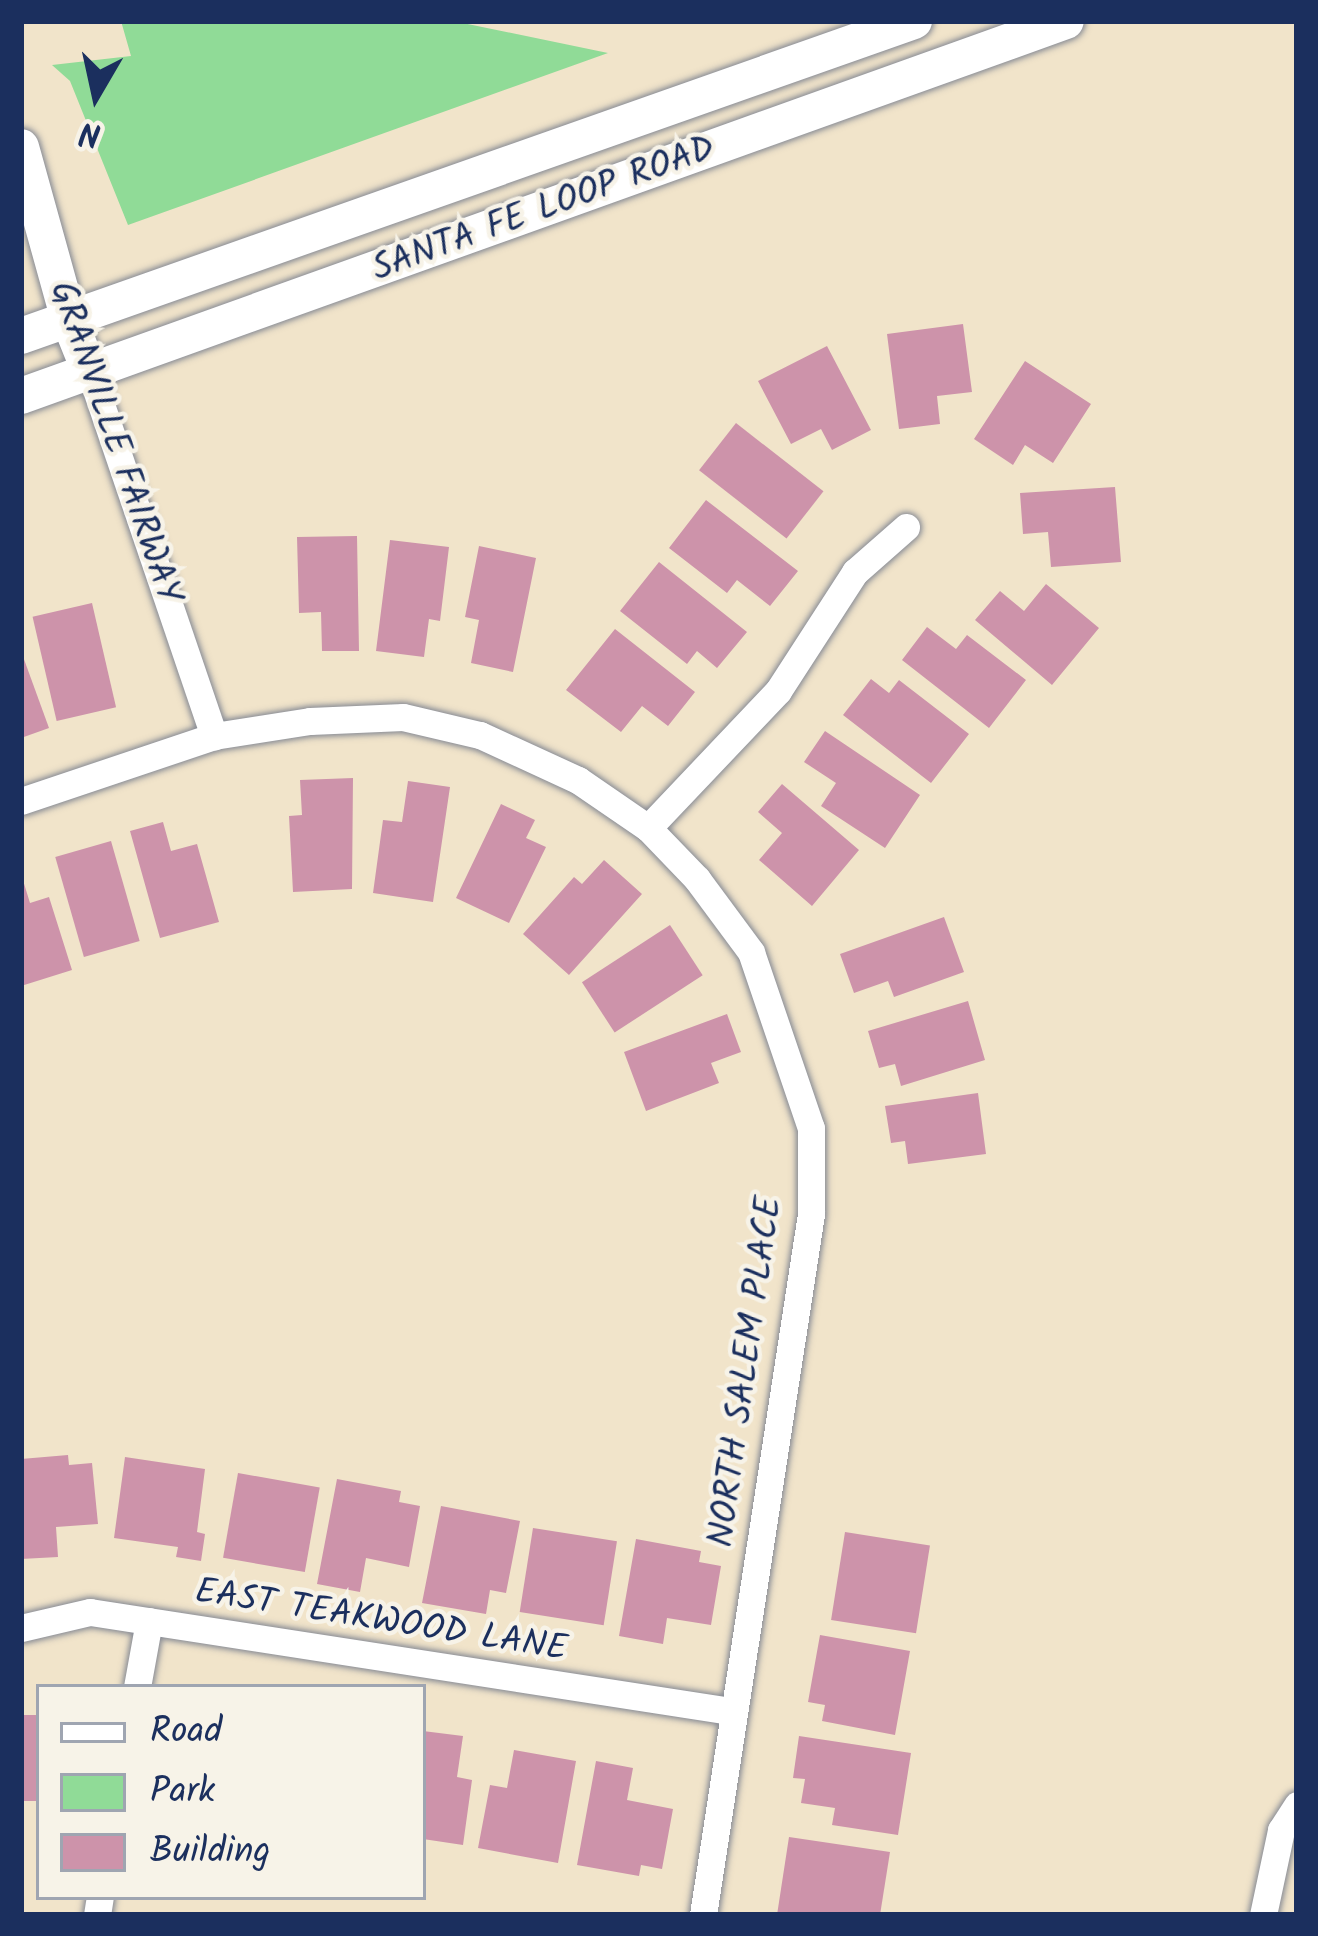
<!DOCTYPE html>
<html>
<head>
<meta charset="utf-8">
<style>
	body { margin:0 }
	#map { position:relative; width:1318px; height:1936px; overflow:hidden; background:#f1e4ca; font-family:Kalam,sans-serif }
	div>[style] { position:absolute }
	[style*='--x'] { left:calc(var(--x)*1px); top:calc(var(--y)*1px); width:calc(var(--w)*1px); rotate:calc(var(--a)*1deg) }
	.green>* { inset:0; background:#90db97 }
	.building>* { inset:0; background:#cd93aa; transform-origin:0 0 }
	.roads { filter:drop-shadow(0 0 3px #868a94) drop-shadow(0 0 3px #868a94) }
	.street>* { height:27px; margin:-13.5px; padding:0 13.5px; transform-origin:13.5px; border-radius:13.5px; background:#fff }
	.secondary>* { height:36px; margin:-18px; padding:0 18px; transform-origin:18px; border-radius:18px; background:#fff }
	span { translate:-50% -50%; white-space:nowrap; text-align:center; line-height:1.15; -webkit-text-stroke:9px #f7f3e8; paint-order:stroke }
	.street-label { font-size:36px; color:#1b2f5e }
	.frame { position:absolute; inset:0; border:24px solid #1b2f5e; pointer-events:none }
	.legend { position:absolute; left:36px; top:1684px; width:390px; height:216px; box-sizing:border-box; background:#f7f3e8; border:3px solid #9fa5b1; margin:0; padding:15px 21px; list-style:none; font-size:36px; color:#1b2f5e }
	.legend li { display:flex; align-items:center; gap:24px; height:60px }
	.legend b { width:60px; border:3px solid #9fa5b1 }
	.north { position:absolute; left:36px; top:36px; width:120px; height:120px; -webkit-text-stroke:9px #f7f3e8; paint-order:stroke; rotate:189deg; font-size:33px; font-weight:700; line-height:48px; text-align:center; color:#1b2f5e }
	.north::after { content:''; display:block; margin:auto; width:42px; height:54px; background:#1b2f5e; clip-path:polygon(50% 0,100% 100%,50% 72%,0 100%) }
</style>
</head>
<body>
<div id="map">
	<div class="green">
		<div style="clip-path:polygon(121px 21px,453px 21px,608px 53px,128px 225px,70px 81px,52px 65px,131px 56px)"></div>
	</div>
	<div class="building">
		<div style="clip-path:polygon(963px 324px,972px 392px,937px 396px,940px 424px,899px 429px,887px 334px)"></div>
		<div style="clip-path:polygon(827px 346px,871px 430px,832px 450px,821px 429px,791px 444px,758px 381px)"></div>
		<div style="clip-path:polygon(1025px 361px,1091px 404px,1053px 463px,1025px 445px,1013px 465px,974px 439px)"></div>
		<div style="left:736px;top:423px;width:111px;height:60px;rotate:38deg"></div>
		<div style="clip-path:polygon(1115px 487px,1121px 562px,1051px 567px,1048px 532px,1023px 534px,1020px 493px)"></div>
		<div style="clip-path:polygon(706px 500px,798px 571px,770px 606px,737px 580px,727px 593px,669px 548px)"></div>
		<div style="clip-path:polygon(357px 536px,359px 651px,322px 651px,321px 612px,299px 613px,297px 537px)"></div>
		<div style="clip-path:polygon(390px 540px,449px 547px,440px 621px,429px 619px,424px 657px,376px 651px)"></div>
		<div style="clip-path:polygon(479px 546px,536px 558px,513px 672px,471px 663px,479px 620px,465px 617px)"></div>
		<div style="clip-path:polygon(659px 562px,747px 632px,717px 668px,697px 651px,687px 664px,620px 611px)"></div>
		<div style="clip-path:polygon(1046px 584px,1099px 628px,1052px 685px,975px 620px,1000px 591px,1024px 611px)"></div>
		<div style="left:92px;top:603px;width:107px;height:61px;rotate:77deg"></div>
		<div style="clip-path:polygon(927px 627px,956px 649px,967px 635px,1026px 680px,989px 728px,902px 660px)"></div>
		<div style="clip-path:polygon(615px 629px,695px 692px,668px 726px,642px 706px,621px 732px,566px 690px)"></div>
		<div style="clip-path:polygon(21px 651px,49px 728px,21px 738px)"></div>
		<div style="clip-path:polygon(871px 679px,889px 693px,899px 680px,969px 734px,931px 783px,843px 715px)"></div>
		<div style="clip-path:polygon(825px 731px,920px 795px,885px 848px,821px 806px,836px 783px,804px 762px)"></div>
		<div style="clip-path:polygon(353px 778px,352px 889px,293px 892px,289px 816px,302px 815px,300px 780px)"></div>
		<div style="clip-path:polygon(408px 781px,450px 787px,433px 902px,373px 893px,383px 820px,402px 822px)"></div>
		<div style="clip-path:polygon(782px 784px,859px 850px,812px 906px,759px 860px,782px 833px,758px 812px)"></div>
		<div style="clip-path:polygon(501px 804px,535px 820px,526px 838px,546px 847px,509px 923px,456px 898px)"></div>
		<div style="clip-path:polygon(163px 822px,171px 851px,197px 844px,219px 922px,160px 938px,130px 831px)"></div>
		<div style="left:111px;top:841px;width:104px;height:58px;rotate:74deg"></div>
		<div style="clip-path:polygon(604px 860px,642px 894px,569px 975px,523px 934px,574px 877px,582px 884px)"></div>
		<div style="clip-path:polygon(22px 877px,30px 903px,49px 897px,72px 970px,21px 986px)"></div>
		<div style="clip-path:polygon(944px 917px,964px 972px,894px 997px,888px 981px,854px 993px,840px 954px)"></div>
		<div style="left:670px;top:925px;width:60px;height:105px;rotate:57deg"></div>
		<div style="clip-path:polygon(968px 1001px,985px 1060px,901px 1086px,895px 1064px,879px 1068px,868px 1031px)"></div>
		<div style="clip-path:polygon(727px 1014px,741px 1052px,711px 1063px,719px 1083px,646px 1111px,624px 1052px)"></div>
		<div style="clip-path:polygon(978px 1093px,986px 1154px,908px 1164px,905px 1141px,891px 1143px,885px 1106px)"></div>
		<div style="clip-path:polygon(68px 1455px,69px 1465px,92px 1463px,98px 1524px,56px 1527px,58px 1557px,21px 1559px,21px 1459px)"></div>
		<div style="clip-path:polygon(125px 1457px,205px 1469px,197px 1532px,205px 1534px,201px 1561px,176px 1557px,178px 1547px,114px 1538px)"></div>
		<div style="left:238px;top:1473px;width:83px;height:86px;rotate:10deg"></div>
		<div style="clip-path:polygon(337px 1479px,401px 1491px,399px 1502px,420px 1506px,409px 1567px,366px 1558px,360px 1592px,317px 1584px)"></div>
		<div style="clip-path:polygon(441px 1506px,520px 1521px,506px 1593px,490px 1590px,486px 1614px,422px 1603px)"></div>
		<div style="left:533px;top:1528px;width:85px;height:85px;rotate:9deg"></div>
		<div style="left:845px;top:1532px;width:86px;height:89px;rotate:9deg"></div>
		<div style="clip-path:polygon(636px 1539px,701px 1551px,699px 1562px,721px 1566px,711px 1625px,667px 1618px,663px 1644px,619px 1636px)"></div>
		<div style="clip-path:polygon(820px 1635px,910px 1651px,895px 1735px,822px 1721px,825px 1705px,808px 1702px)"></div>
		<div style="left:39px;top:1715px;width:86px;height:19px;rotate:90deg"></div>
		<div style="clip-path:polygon(423px 1731px,463px 1736px,457px 1777px,472px 1780px,463px 1845px,423px 1839px)"></div>
		<div style="clip-path:polygon(799px 1736px,911px 1753px,898px 1835px,832px 1825px,835px 1808px,801px 1803px,805px 1779px,793px 1778px)"></div>
		<div style="clip-path:polygon(514px 1750px,576px 1761px,558px 1863px,478px 1848px,490px 1785px,507px 1788px)"></div>
		<div style="clip-path:polygon(596px 1761px,633px 1768px,627px 1800px,673px 1809px,662px 1869px,641px 1865px,639px 1876px,577px 1865px)"></div>
		<div style="clip-path:polygon(789px 1837px,890px 1852px,880px 1915px,777px 1915px)"></div>
	</div>
	<div class="roads">
		<div class="street">
			<div style="--x:90;--y:372;--w:385;--a:71.2"></div>
			<div style="--x:21;--y:801;--w:204;--a:-18.6"></div>
			<div style="--x:214;--y:736;--w:97;--a:-8.9"></div>
			<div style="--x:310;--y:721;--w:93;--a:-2.5"></div>
			<div style="--x:403;--y:717;--w:79;--a:13.2"></div>
			<div style="--x:480;--y:735;--w:108;--a:24.7"></div>
			<div style="--x:578;--y:780;--w:85;--a:34.4"></div>
			<div style="--x:648;--y:828;--w:71;--a:46.1"></div>
			<div style="--x:697;--y:879;--w:91;--a:53.5"></div>
			<div style="--x:751;--y:952;--w:186;--a:71.2"></div>
			<div style="--x:811;--y:1128;--w:86;--a:90"></div>
			<div style="--x:811;--y:1214;--w:709;--a:98.76"></div>
			<div style="--x:648;--y:828;--w:189;--a:-46.5"></div>
			<div style="--x:778;--y:691;--w:142;--a:-57.1"></div>
			<div style="--x:855;--y:572;--w:68;--a:-41.4"></div>
			<div style="--x:21;--y:1628;--w:71;--a:-13.1"></div>
			<div style="--x:90;--y:1612;--w:649;--a:8.78"></div>
			<div style="--x:137;--y:1687;--w:67;--a:-79.7"></div>
			<div style="--x:97;--y:1915;--w:18;--a:-81"></div>
			<div style="--x:1263;--y:1915;--w:87;--a:-78"></div>
			<div style="--x:1281;--y:1830;--w:30;--a:-57"></div>
		</div>
		<div class="secondary">
			<div style="--x:21;--y:147;--w:180;--a:74.5"></div>
			<div style="--x:69;--y:320;--w:56;--a:68"></div>
			<div style="--x:21;--y:336;--w:947;--a:-19.43"></div>
			<div style="--x:21;--y:396;--w:1110;--a:-19.74"></div>
		</div>
	</div>
	<div class="street-label">
		<span style="left:544px;top:210px;rotate:-20deg">SANTA FE LOOP ROAD</span>
		<span style="left:114px;top:443px;rotate:71deg">GRANVILLE FAIRWAY</span>
		<span style="left:747px;top:1372px;rotate:-82deg">NORTH SALEM PLACE</span>
		<span style="left:381px;top:1621px;rotate:9deg">EAST TEAKWOOD LANE</span>
	</div>
	<div class="frame"></div>
	<ul class="legend">
	<li><b style="height:15px;background:#fff"></b>Road</li>
	<li><b style="height:33px;background:#90db97"></b>Park</li>
	<li><b style="height:33px;background:#cd93aa"></b>Building</li>
	</ul>
	<div class="north">N</div>
</div>
</body>
</html>
